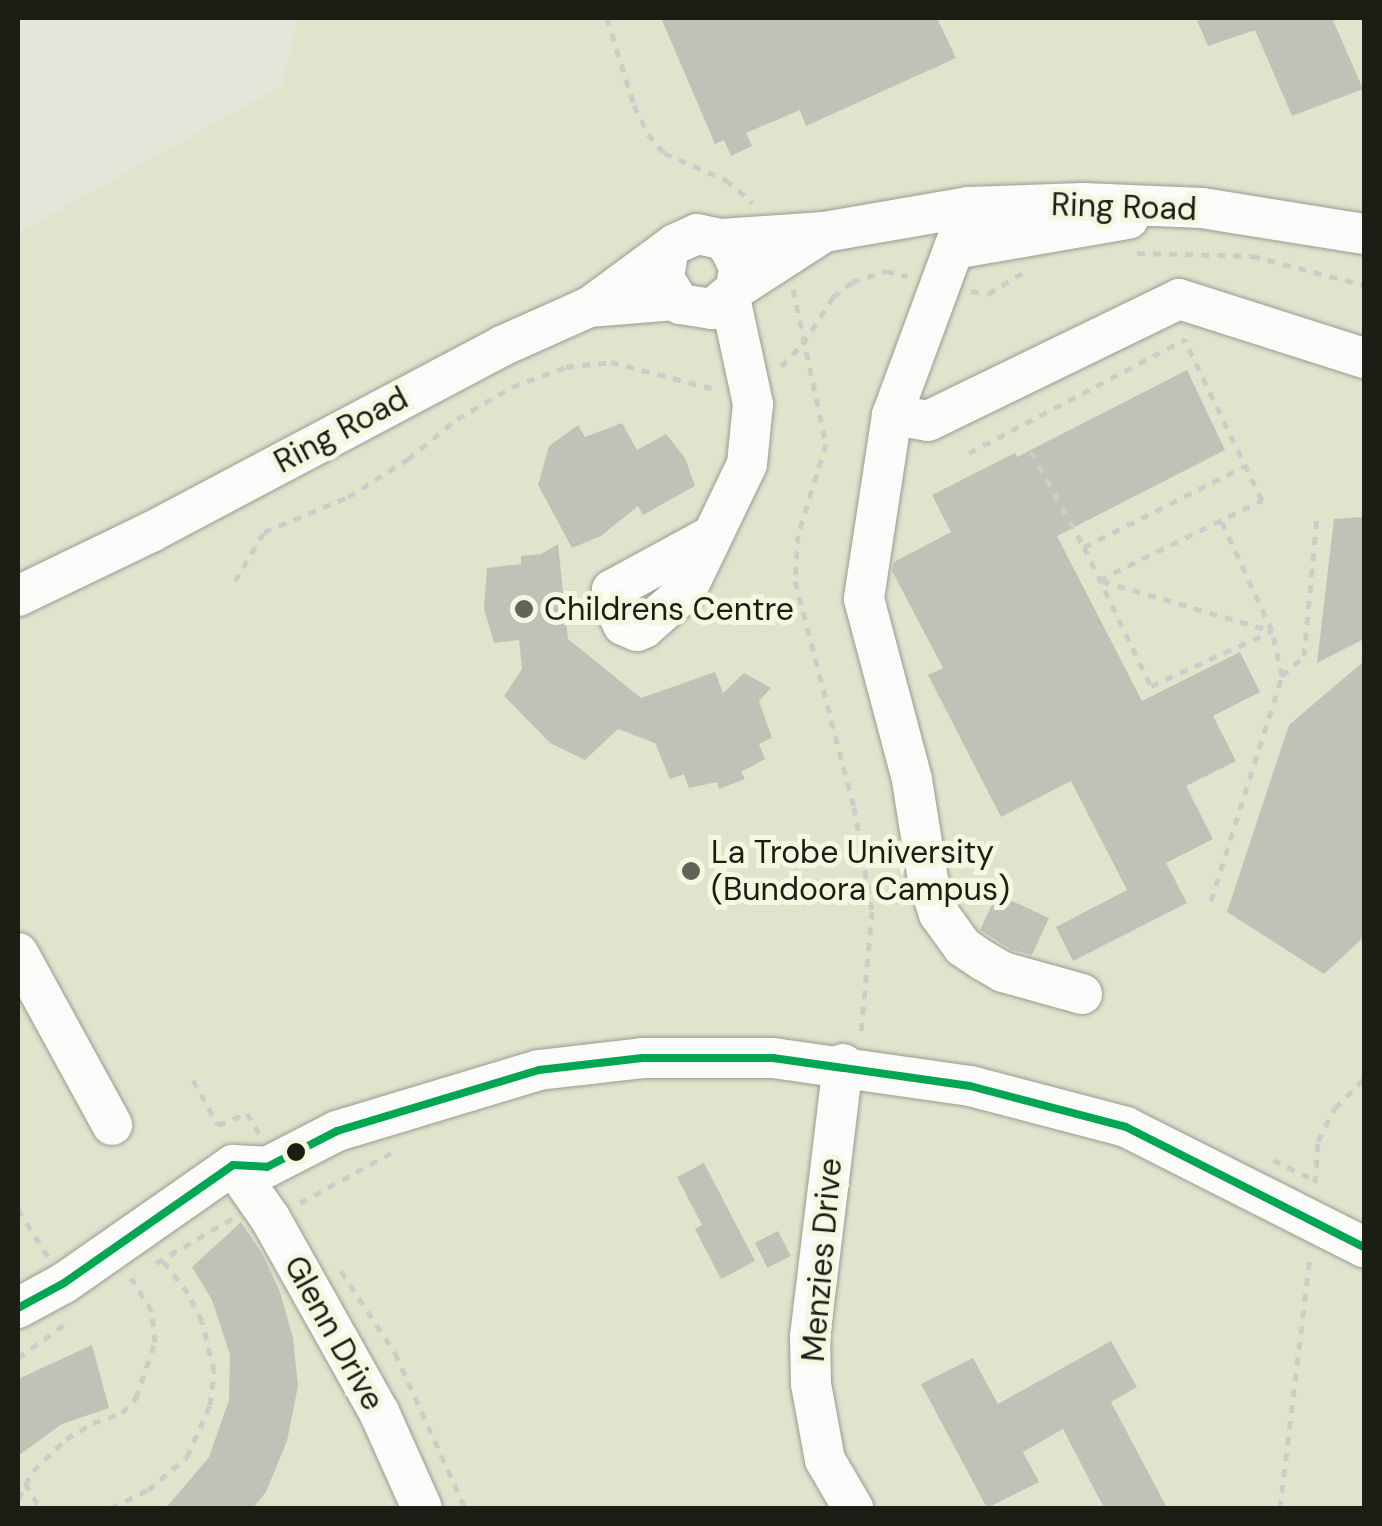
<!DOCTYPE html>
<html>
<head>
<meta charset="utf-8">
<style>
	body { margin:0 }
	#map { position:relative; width:1382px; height:1526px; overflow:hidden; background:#e4e6d9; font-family:"DM Sans",sans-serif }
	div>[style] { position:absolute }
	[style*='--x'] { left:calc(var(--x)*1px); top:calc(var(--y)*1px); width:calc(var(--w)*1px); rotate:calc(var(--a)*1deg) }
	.built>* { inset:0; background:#e1e4cd }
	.building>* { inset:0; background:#c0c2b7; transform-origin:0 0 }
	.path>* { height:5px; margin-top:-2.5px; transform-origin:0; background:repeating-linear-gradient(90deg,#cccdc9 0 8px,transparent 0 16px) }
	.roads { filter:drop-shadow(0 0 2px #9a9b92) drop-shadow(0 0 2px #9a9b92) }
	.minor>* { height:40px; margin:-20px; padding:0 20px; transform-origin:20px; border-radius:20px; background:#fbfbf9 }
	.bus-1>* { height:8px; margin:-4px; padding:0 4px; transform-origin:4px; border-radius:4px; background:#00a651 }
	.dots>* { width:28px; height:28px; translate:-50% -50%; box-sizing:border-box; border:5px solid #f5f8e1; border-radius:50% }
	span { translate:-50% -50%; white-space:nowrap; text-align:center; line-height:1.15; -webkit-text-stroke:10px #f5f8e1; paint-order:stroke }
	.street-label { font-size:32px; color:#1c1d14 }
	.poi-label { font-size:32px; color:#1c1d14 }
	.left { translate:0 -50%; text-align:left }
	.frame { position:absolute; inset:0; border:20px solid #1c1d14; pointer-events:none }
</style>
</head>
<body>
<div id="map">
	<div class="built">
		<div style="clip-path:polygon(298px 18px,1364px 18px,1364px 1508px,18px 1508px,18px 233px,281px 86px)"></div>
	</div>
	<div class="building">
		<div style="clip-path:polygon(661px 18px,937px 18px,956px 58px,806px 126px,800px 110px,746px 133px,752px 146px,731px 156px,724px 140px,715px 144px)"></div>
		<div style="clip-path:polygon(1196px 18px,1332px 18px,1363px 89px,1292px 116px,1255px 30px,1208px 46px)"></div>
		<div style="clip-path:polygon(1187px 370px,1225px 450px,1057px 536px,1142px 701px,1240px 652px,1260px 692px,1213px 716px,1236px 761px,1186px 786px,1213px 839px,1166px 863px,1187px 903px,1073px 961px,1056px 927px,1127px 890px,1071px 781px,1001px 817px,928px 675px,943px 668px,892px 571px,894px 562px,951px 532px,932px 495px,1015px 453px,1017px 457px)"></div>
		<div style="clip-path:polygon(622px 423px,637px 450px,666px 434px,685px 458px,695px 486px,643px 515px,638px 506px,601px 536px,572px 548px,538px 485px,549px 446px,578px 425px,585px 437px)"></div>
		<div style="clip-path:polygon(1364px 517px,1364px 639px,1317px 663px,1334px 519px)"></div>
		<div style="clip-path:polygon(558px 544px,568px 639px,641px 698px,715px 672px,723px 693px,744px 673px,771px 688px,759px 701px,772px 738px,759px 744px,765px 759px,741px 772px,745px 779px,719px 789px,717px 782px,689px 788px,684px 774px,670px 779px,655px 743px,618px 729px,585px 760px,550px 743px,504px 696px,522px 669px,519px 640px,494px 643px,484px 609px,487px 568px,521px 564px,521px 556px,541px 554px)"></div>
		<div style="clip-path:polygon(1364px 661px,1364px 937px,1324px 974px,1227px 912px,1289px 725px)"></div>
		<div style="clip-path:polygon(997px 894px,1049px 918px,1032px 955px,1012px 950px,980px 930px)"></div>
		<div style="clip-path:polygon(704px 1163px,755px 1261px,721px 1279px,695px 1229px,702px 1225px,677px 1177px)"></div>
		<div style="clip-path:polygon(241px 1222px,263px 1255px,280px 1292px,293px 1338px,298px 1386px,287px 1441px,266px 1492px,253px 1508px,166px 1508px,209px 1457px,229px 1400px,230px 1355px,212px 1300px,192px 1267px)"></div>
		<div style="left:778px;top:1231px;width:28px;height:26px;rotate:63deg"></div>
		<div style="clip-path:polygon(1111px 1341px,1137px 1387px,1111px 1402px,1167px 1508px,1104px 1508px,1063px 1429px,1023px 1452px,1039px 1482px,987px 1508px,921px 1384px,973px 1358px,998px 1404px)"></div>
		<div style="clip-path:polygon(92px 1345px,109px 1408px,62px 1424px,18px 1456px,18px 1379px)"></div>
	</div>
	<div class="path">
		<div style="--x:607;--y:18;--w:91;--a:72.8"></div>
		<div style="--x:634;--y:105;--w:32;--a:64"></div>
		<div style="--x:648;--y:134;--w:25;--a:50"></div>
		<div style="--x:664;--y:153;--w:68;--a:23.5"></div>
		<div style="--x:726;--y:180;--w:35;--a:40"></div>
		<div style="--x:1137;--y:253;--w:115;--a:1.5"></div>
		<div style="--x:1252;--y:256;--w:116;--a:14.5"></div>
		<div style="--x:793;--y:289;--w:158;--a:78"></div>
		<div style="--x:826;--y:444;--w:95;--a:107.1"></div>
		<div style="--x:798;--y:535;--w:46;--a:93.7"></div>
		<div style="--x:795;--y:581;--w:234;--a:75.4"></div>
		<div style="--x:854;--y:807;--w:106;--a:80.2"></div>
		<div style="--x:872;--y:911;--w:124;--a:95.1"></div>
		<div style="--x:971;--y:291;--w:17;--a:10"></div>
		<div style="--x:988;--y:294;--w:42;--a:-31.4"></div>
		<div style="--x:781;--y:366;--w:31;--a:-45"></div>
		<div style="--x:803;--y:344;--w:56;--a:-57.4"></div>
		<div style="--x:833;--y:297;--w:24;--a:-38"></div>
		<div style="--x:852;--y:282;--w:36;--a:-18"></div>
		<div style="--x:886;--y:271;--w:22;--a:13"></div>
		<div style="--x:1031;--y:451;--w:110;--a:61.1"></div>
		<div style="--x:1084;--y:547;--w:154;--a:64.3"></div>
		<div style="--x:1151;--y:686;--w:133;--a:-24.4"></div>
		<div style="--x:969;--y:453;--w:244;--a:-27.8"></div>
		<div style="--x:1084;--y:547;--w:180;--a:-26.7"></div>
		<div style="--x:1099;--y:580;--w:182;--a:-26.1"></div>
		<div style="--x:1262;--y:500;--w:179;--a:-115.8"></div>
		<div style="--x:235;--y:581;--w:57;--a:-59.4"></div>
		<div style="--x:264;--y:532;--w:91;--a:-22.6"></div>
		<div style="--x:348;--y:497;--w:71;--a:-32.3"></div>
		<div style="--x:408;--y:459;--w:63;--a:-39.2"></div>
		<div style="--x:457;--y:419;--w:64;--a:-30.2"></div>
		<div style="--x:512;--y:387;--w:58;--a:-20.3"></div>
		<div style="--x:566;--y:367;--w:45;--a:-6.3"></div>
		<div style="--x:611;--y:362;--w:107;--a:14.6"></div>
		<div style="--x:1102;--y:581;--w:174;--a:16.4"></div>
		<div style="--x:1282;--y:676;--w:30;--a:-42"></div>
		<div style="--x:1304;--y:656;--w:141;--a:-84.7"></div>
		<div style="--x:1211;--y:901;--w:236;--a:-72.5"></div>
		<div style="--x:1282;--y:676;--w:46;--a:-102.5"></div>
		<div style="--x:1272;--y:631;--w:122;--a:-114.7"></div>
		<div style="--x:193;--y:1080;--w:51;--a:60.9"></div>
		<div style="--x:218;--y:1125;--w:31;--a:-22"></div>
		<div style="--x:247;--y:1113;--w:24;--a:60"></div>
		<div style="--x:1273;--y:1160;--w:47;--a:25.5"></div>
		<div style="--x:1315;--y:1183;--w:42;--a:-85.9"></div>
		<div style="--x:1318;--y:1141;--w:37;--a:-63"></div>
		<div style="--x:1335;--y:1108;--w:41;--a:-45"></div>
		<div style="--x:300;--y:1203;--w:104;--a:-28.8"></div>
		<div style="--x:18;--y:1209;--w:57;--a:58"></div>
		<div style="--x:156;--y:1263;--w:89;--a:-30.3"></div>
		<div style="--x:341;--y:1271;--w:98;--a:56.6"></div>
		<div style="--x:395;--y:1353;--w:170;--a:65.7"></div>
		<div style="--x:18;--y:1358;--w:62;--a:-35.8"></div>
		<div style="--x:25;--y:1483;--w:29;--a:59"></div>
		<div style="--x:18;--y:1499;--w:32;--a:-62"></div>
		<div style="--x:33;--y:1471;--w:46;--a:-44.1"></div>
		<div style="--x:66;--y:1439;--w:31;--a:-31"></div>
		<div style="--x:93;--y:1423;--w:31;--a:-19"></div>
		<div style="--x:122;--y:1413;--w:21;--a:-47"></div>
		<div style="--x:136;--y:1398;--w:59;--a:-71.3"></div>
		<div style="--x:155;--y:1342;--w:31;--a:-96"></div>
		<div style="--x:152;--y:1311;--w:39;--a:-122"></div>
		<div style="--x:111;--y:1508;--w:41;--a:-25.9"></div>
		<div style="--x:148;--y:1490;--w:51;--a:-40.2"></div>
		<div style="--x:187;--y:1457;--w:57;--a:-66.1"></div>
		<div style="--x:210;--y:1405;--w:34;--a:-83"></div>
		<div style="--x:214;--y:1371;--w:51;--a:-103.5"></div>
		<div style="--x:202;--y:1321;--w:31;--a:-117"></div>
		<div style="--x:188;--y:1293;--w:42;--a:-128.2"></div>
		<div style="--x:1280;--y:1508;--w:252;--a:-83.2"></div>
	</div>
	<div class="roads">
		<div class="minor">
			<div style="--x:969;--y:207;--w:222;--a:110.3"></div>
			<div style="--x:892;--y:415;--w:186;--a:98.7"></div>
			<div style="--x:864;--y:599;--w:187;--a:75.1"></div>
			<div style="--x:912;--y:780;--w:101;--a:80.9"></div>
			<div style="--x:928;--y:880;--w:36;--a:72"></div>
			<div style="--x:939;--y:914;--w:41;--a:54"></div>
			<div style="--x:963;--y:947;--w:25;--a:34"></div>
			<div style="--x:984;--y:961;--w:22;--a:30"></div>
			<div style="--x:1003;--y:972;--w:82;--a:15.6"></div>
			<div style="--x:721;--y:239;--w:103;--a:-3.9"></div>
			<div style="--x:824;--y:232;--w:147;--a:-9.8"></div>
			<div style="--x:969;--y:207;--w:114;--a:-2"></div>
			<div style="--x:1083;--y:203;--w:119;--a:2.4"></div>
			<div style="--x:1202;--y:208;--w:164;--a:9.1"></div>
			<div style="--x:954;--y:249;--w:177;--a:-9.8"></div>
			<div style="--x:736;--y:289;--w:105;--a:-32.9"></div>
			<div style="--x:591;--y:306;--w:104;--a:-36.4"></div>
			<div style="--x:675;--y:244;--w:24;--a:-24"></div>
			<div style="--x:697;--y:234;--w:25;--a:12"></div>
			<div style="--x:721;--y:239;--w:11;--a:45"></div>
			<div style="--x:729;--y:247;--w:22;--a:63"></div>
			<div style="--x:739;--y:267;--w:22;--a:98"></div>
			<div style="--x:736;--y:289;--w:31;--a:140"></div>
			<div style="--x:712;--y:309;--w:32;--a:-171"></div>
			<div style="--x:680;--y:304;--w:31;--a:-122"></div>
			<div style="--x:664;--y:278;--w:24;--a:-81"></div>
			<div style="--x:892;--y:415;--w:36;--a:9"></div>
			<div style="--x:928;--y:421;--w:279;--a:-25.9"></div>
			<div style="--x:1179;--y:299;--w:194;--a:17.7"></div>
			<div style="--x:711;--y:536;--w:113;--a:151.4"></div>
			<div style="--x:612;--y:590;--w:12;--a:90"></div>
			<div style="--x:612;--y:602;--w:25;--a:64"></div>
			<div style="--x:623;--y:625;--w:15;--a:23"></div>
			<div style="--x:637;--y:631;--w:8;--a:-23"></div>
			<div style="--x:644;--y:628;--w:56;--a:-41.4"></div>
			<div style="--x:686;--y:591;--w:141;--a:-64.3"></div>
			<div style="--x:747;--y:464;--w:60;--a:-84.3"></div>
			<div style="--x:753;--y:404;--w:108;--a:-102.2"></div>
			<div style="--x:18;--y:596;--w:148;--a:-25.7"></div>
			<div style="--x:151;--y:532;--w:397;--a:-27.9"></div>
			<div style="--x:502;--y:346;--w:95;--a:-24.1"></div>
			<div style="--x:589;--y:307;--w:86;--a:-4.7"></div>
			<div style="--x:18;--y:953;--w:196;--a:61.3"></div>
			<div style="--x:843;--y:1064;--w:275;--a:96.9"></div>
			<div style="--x:810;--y:1337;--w:47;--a:88.8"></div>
			<div style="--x:811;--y:1384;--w:77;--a:79.6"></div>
			<div style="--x:825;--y:1460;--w:56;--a:59.7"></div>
			<div style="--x:233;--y:1165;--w:65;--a:55.1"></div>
			<div style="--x:270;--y:1218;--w:223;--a:60.7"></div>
			<div style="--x:379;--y:1412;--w:105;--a:65.9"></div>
			<div style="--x:18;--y:1308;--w:52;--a:-28.5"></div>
			<div style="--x:64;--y:1283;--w:206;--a:-34.9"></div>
			<div style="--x:233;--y:1165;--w:34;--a:3"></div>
			<div style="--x:267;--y:1167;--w:79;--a:-27.2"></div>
			<div style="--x:337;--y:1131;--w:211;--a:-16.8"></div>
			<div style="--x:539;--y:1070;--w:104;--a:-6.6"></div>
			<div style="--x:642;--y:1058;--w:131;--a:0"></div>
			<div style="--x:773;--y:1058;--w:199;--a:8.1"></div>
			<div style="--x:970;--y:1086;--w:161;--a:14.7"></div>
			<div style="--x:1126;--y:1127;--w:267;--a:26.8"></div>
		</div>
	</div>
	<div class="bus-1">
		<div style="--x:18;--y:1308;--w:52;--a:-28.5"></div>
		<div style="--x:64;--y:1283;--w:206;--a:-34.9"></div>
		<div style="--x:233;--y:1165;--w:34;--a:3"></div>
		<div style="--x:267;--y:1167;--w:79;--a:-27.2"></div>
		<div style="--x:337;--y:1131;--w:211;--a:-16.8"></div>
		<div style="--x:539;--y:1070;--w:104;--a:-6.6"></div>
		<div style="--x:642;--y:1058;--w:131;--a:0"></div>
		<div style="--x:773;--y:1058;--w:199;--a:8.1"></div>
		<div style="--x:970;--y:1086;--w:161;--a:14.7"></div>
		<div style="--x:1126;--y:1127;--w:267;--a:26.8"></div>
	</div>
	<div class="dots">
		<div style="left:524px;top:609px;background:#626359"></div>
		<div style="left:691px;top:871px;background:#626359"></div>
		<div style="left:296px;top:1152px;background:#1c1d14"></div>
	</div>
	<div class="street-label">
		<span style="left:1124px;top:207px;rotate:2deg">Ring Road</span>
		<span style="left:341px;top:430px;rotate:-28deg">Ring Road</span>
		<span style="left:822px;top:1260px;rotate:-85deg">Menzies Drive</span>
		<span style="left:334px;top:1333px;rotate:61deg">Glenn Drive</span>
	</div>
	<div class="poi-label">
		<span class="left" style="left:544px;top:609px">Childrens Centre</span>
		<span class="left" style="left:711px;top:871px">La Trobe University<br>(Bundoora Campus)</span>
	</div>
	<div class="frame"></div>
</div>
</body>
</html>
